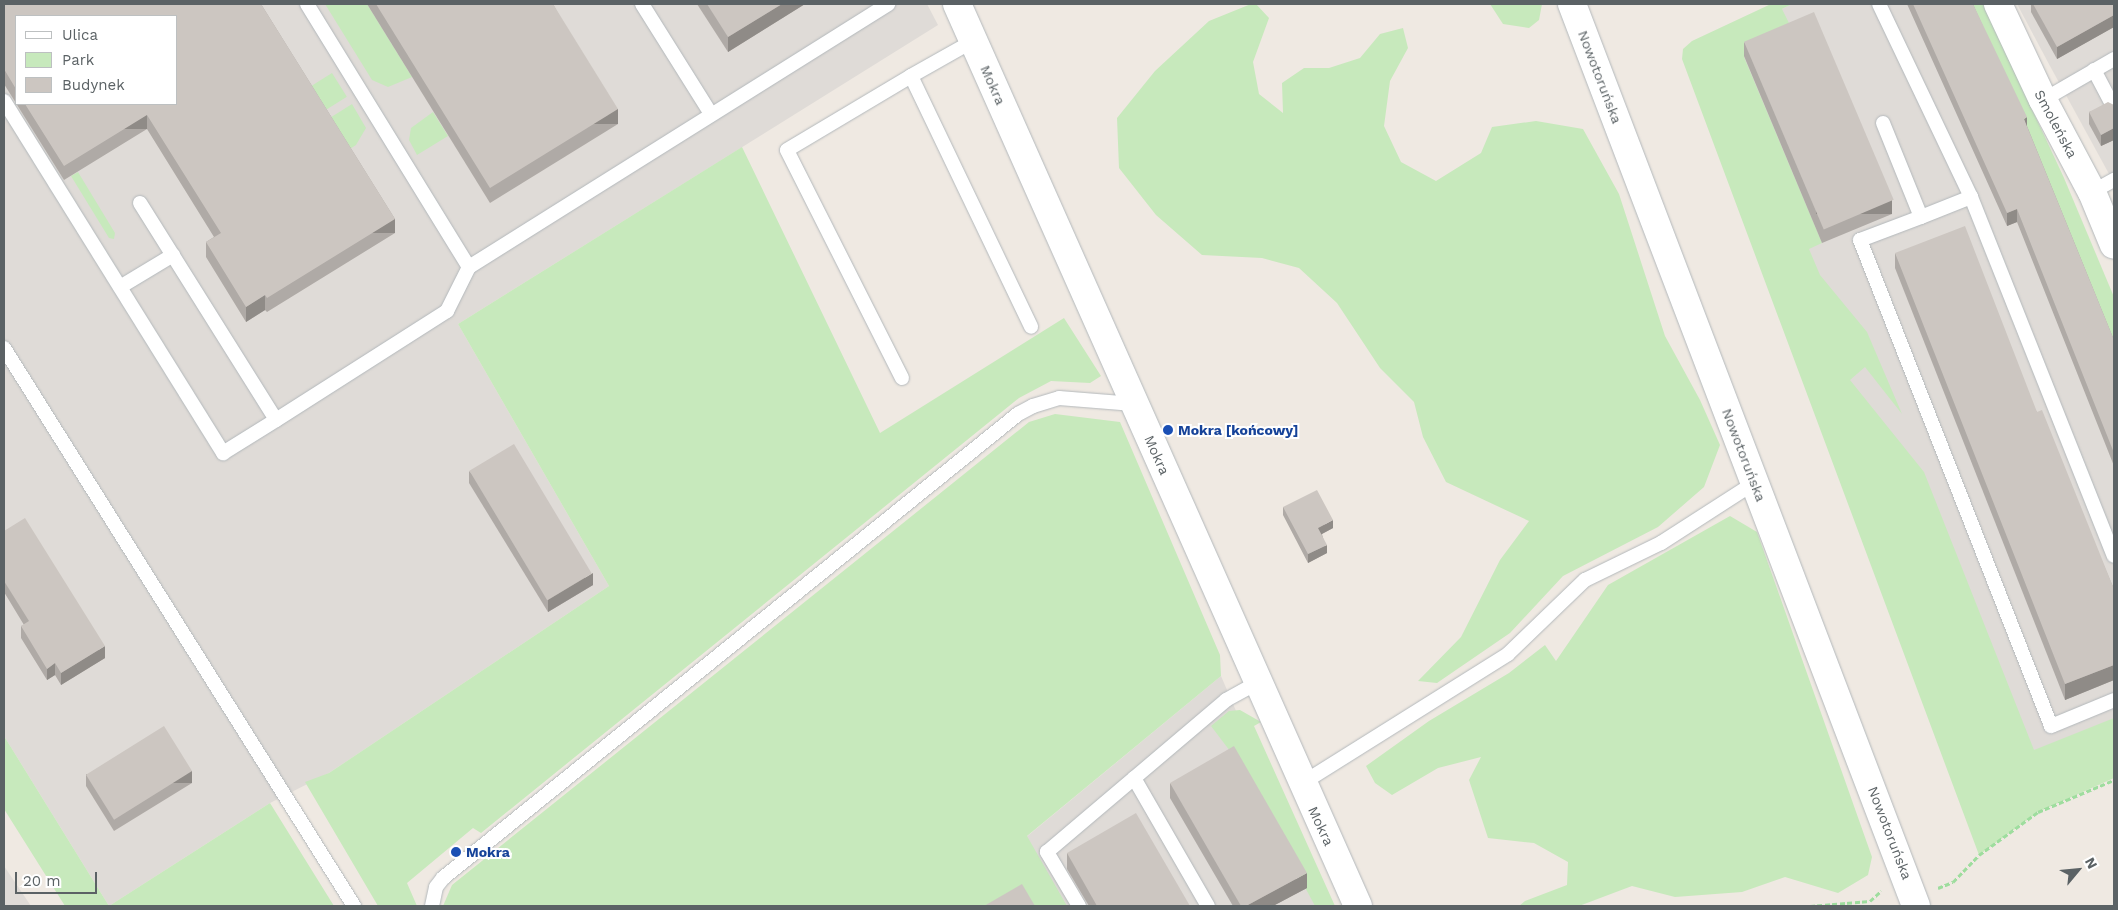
<!DOCTYPE html>
<html>
<head>
<meta charset="utf-8">
<style>
	body { margin:0 }
	#map { position:relative; width:2118px; height:910px; overflow:hidden; background:#efe9e2; font-family:"Work Sans",sans-serif }
	div>[style] { position:absolute }
	[style*='--x'] { left:calc(var(--x)*1px); top:calc(var(--y)*1px); width:calc(var(--w)*1px); rotate:calc(var(--a)*1deg) }
	.industrial>* { inset:0; background:#dfdbd7 }
	.green>* { inset:0; background:#c7e9bc; transform-origin:0 0 }
	.path>* { height:3px; margin-top:-1.5px; transform-origin:0; background:repeating-linear-gradient(90deg,#9edd9e 0 5px,transparent 0 7.5px) }
	.roads { filter:drop-shadow(0 0 1px #b3b8bb) drop-shadow(0 0 1px #b3b8bb) }
	.lane>* { height:14px; margin:-7px; padding:0 7px; transform-origin:7px; border-radius:7px; background:#fff }
	.street>* { height:28px; margin:-14px; padding:0 14px; transform-origin:14px; border-radius:14px; background:#fff }
	.secondary>* { height:28px; margin:-14px; padding:0 14px; transform-origin:14px; border-radius:14px; background:#fff }
	.wall>* { inset:0; background:#afaaa6 }
	.shaded-wall>* { inset:0; background:#8f8b87; transform-origin:0 0 }
	.building>* { inset:0; background:#ccc6c1; transform-origin:0 0 }
	.dots>* { width:14px; height:14px; translate:-50% -50%; box-sizing:border-box; border:2px solid #fff; border-radius:50% }
	span { translate:-50% -50%; white-space:nowrap; text-align:center; line-height:1.15; -webkit-text-stroke:4px #fff; paint-order:stroke }
	.street-label { font-size:14px; color:#5b6265 }
	.transit-label { font-size:14px; color:#164399; font-weight:700 }
	.left { translate:0 -50%; text-align:left }
	.frame { position:absolute; inset:0; border:5px solid #5b6265; pointer-events:none }
	.legend { position:absolute; left:15px; top:15px; width:162px; height:90px; box-sizing:border-box; background:#fff; border:1px solid #bdc0c1; margin:0; padding:6px 9px; list-style:none; font-size:15px; color:#5b6265 }
	.legend li { display:flex; align-items:center; gap:10px; height:25px }
	.legend b { width:25px; border:1px solid #bdc0c1 }
	.north { position:absolute; left:2053px; top:845px; width:50px; height:50px; -webkit-text-stroke:4px #fff; paint-order:stroke; rotate:62deg; font-size:14px; font-weight:700; line-height:20px; text-align:center; color:#5b6265 }
	.north::after { content:''; display:block; margin:auto; width:18px; height:22px; background:#5b6265; clip-path:polygon(50% 0,100% 100%,50% 72%,0 100%) }
	.scale { position:absolute; left:15px; top:872px; width:82px; height:22px; box-sizing:border-box; border:2px solid #5b6265; border-top:0; padding-left:6px; font-size:15px; line-height:18px; white-space:nowrap; color:#5b6265; -webkit-text-stroke:4px #fff; paint-order:stroke }
</style>
</head>
<body>
<div id="map">
	<div class="industrial">
		<div style="clip-path:polygon(evenodd,4px 4px,927px 4px,938px 25px,458px 324px,609px 586px,329px 773px,270px 803px,109px 906px,4px 736px,4px 4px,16px 16px,176px 16px,176px 104px,16px 104px,16px 16px)"></div>
		<div style="clip-path:polygon(1792px 4px,1969px 4px,2114px 351px,2114px 762px,1972px 815px,1692px 54px)"></div>
		<div style="clip-path:polygon(2017px 4px,2114px 4px,2114px 183px,2050px 66px)"></div>
		<div style="clip-path:polygon(1221px 676px,1320px 906px,943px 906px)"></div>
		<div style="clip-path:polygon(4px 866px,31px 906px,4px 906px)"></div>
	</div>
	<div class="green">
		<div style="clip-path:polygon(325px 4px,367px 4px,412px 77px,388px 87px,372px 80px)"></div>
		<div style="clip-path:polygon(1251px 4px,1256px 4px,1269px 18px,1253px 62px,1259px 94px,1283px 113px,1282px 83px,1304px 68px,1329px 68px,1360px 58px,1380px 34px,1403px 28px,1408px 48px,1390px 81px,1384px 126px,1401px 162px,1436px 181px,1481px 153px,1492px 127px,1536px 121px,1583px 129px,1619px 194px,1665px 336px,1700px 400px,1720px 445px,1704px 487px,1658px 527px,1563px 576px,1510px 633px,1437px 683px,1418px 681px,1461px 637px,1500px 560px,1529px 521px,1446px 482px,1423px 437px,1414px 402px,1380px 368px,1337px 303px,1299px 268px,1262px 258px,1202px 255px,1156px 215px,1119px 168px,1117px 118px,1155px 71px,1209px 21px)"></div>
		<div style="clip-path:polygon(1490px 4px,1542px 4px,1539px 20px,1529px 28px,1503px 24px)"></div>
		<div style="clip-path:polygon(1771px 4px,1792px 4px,1782px 9px,1795px 35px,1744px 57px,1822px 243px,1809px 249px,1820px 275px,1867px 332px,1902px 414px,1865px 367px,1850px 380px,1924px 472px,2034px 750px,2114px 718px,2114px 778px,2038px 812px,1979px 855px,1682px 59px,1683px 49px,1692px 41px)"></div>
		<div style="clip-path:polygon(1969px 4px,1983px 4px,2064px 178px,2114px 297px,2114px 351px)"></div>
		<div style="left:332px;top:73px;width:28px;height:31px;rotate:58deg"></div>
		<div style="clip-path:polygon(352px 104px,366px 128px,356px 145px,345px 152px,325px 121px)"></div>
		<div style="clip-path:polygon(433px 112px,448px 136px,417px 155px,409px 140px,411px 128px)"></div>
		<div style="clip-path:polygon(742px 147px,880px 433px,1064px 318px,1101px 376px,1090px 383px,1051px 381px,1019px 398px,481px 833px,473px 828px,407px 883px,417px 906px,378px 906px,305px 782px,329px 773px,609px 586px,458px 324px)"></div>
		<div style="clip-path:polygon(78px 172px,115px 233px,114px 239px,109px 238px,71px 176px)"></div>
		<div style="clip-path:polygon(1055px 414px,1120px 422px,1220px 655px,1221px 676px,1027px 836px,1067px 906px,443px 906px,452px 885px,1029px 422px)"></div>
		<div style="clip-path:polygon(1730px 516px,1757px 532px,1872px 857px,1868px 875px,1838px 893px,1785px 877px,1742px 892px,1675px 897px,1632px 886px,1579px 906px,1519px 906px,1525px 901px,1567px 885px,1568px 862px,1534px 843px,1488px 838px,1469px 780px,1481px 757px,1438px 768px,1392px 795px,1375px 783px,1366px 766px,1429px 721px,1509px 673px,1545px 645px,1556px 661px,1608px 585px)"></div>
		<div style="clip-path:polygon(1240px 710px,1261px 722px,1254px 726px,1335px 906px,1315px 906px,1236px 759px,1211px 726px,1229px 711px)"></div>
		<div style="clip-path:polygon(4px 736px,109px 906px,270px 803px,334px 906px,65px 906px,4px 809px)"></div>
	</div>
	<div class="path">
		<div style="--x:1938;--y:888;--w:16;--a:-22"></div>
		<div style="--x:1953;--y:882;--w:37;--a:-46"></div>
		<div style="--x:1979;--y:855;--w:73;--a:-36.1"></div>
		<div style="--x:2038;--y:812;--w:82;--a:-22.8"></div>
		<div style="--x:1810;--y:906;--w:60;--a:-4.8"></div>
		<div style="--x:1870;--y:901;--w:15;--a:-42"></div>
	</div>
	<div class="roads">
		<div class="lane">
			<div style="--x:307;--y:4;--w:309;--a:58.4"></div>
			<div style="--x:469;--y:267;--w:495;--a:-32.1"></div>
			<div style="--x:642;--y:4;--w:130;--a:57.9"></div>
			<div style="--x:1879;--y:4;--w:214;--a:64.5"></div>
			<div style="--x:1971;--y:197;--w:386;--a:68.3"></div>
			<div style="--x:973;--y:41;--w:71;--a:150.6"></div>
			<div style="--x:911;--y:76;--w:278;--a:64.4"></div>
			<div style="--x:2094;--y:70;--w:43;--a:62.2"></div>
			<div style="--x:2043;--y:100;--w:82;--a:-30"></div>
			<div style="--x:4;--y:101;--w:415;--a:58.1"></div>
			<div style="--x:223;--y:453;--w:62;--a:-31.9"></div>
			<div style="--x:1883;--y:123;--w:101;--a:68"></div>
			<div style="--x:1921;--y:217;--w:54;--a:-21.8"></div>
			<div style="--x:2092;--y:192;--w:25;--a:-29"></div>
			<div style="--x:140;--y:203;--w:256;--a:57.9"></div>
			<div style="--x:276;--y:420;--w:203;--a:-32.5"></div>
			<div style="--x:447;--y:311;--w:49;--a:-63.4"></div>
			<div style="--x:1921;--y:217;--w:65;--a:159.3"></div>
			<div style="--x:1860;--y:240;--w:522;--a:68.54"></div>
			<div style="--x:2051;--y:726;--w:68;--a:-22.4"></div>
			<div style="--x:120;--y:287;--w:62;--a:-31.1"></div>
			<div style="--x:4;--y:348;--w:659;--a:57.9"></div>
			<div style="--x:902;--y:378;--w:255;--a:-116.8"></div>
			<div style="--x:787;--y:150;--w:144;--a:-30.8"></div>
			<div style="--x:1134;--y:778;--w:148;--a:60"></div>
			<div style="--x:1301;--y:784;--w:244;--a:-32.1"></div>
			<div style="--x:1508;--y:654;--w:107;--a:-43.9"></div>
			<div style="--x:1585;--y:580;--w:85;--a:-26"></div>
			<div style="--x:1661;--y:543;--w:111;--a:-32.8"></div>
			<div style="--x:432;--y:906;--w:19;--a:-78"></div>
			<div style="--x:436;--y:887;--w:11;--a:-52"></div>
			<div style="--x:443;--y:878;--w:739;--a:-38.9"></div>
			<div style="--x:1018;--y:414;--w:17;--a:-28"></div>
			<div style="--x:1033;--y:406;--w:27;--a:-17"></div>
			<div style="--x:1059;--y:398;--w:75;--a:4.6"></div>
			<div style="--x:1079;--y:906;--w:63;--a:-120.7"></div>
			<div style="--x:1047;--y:852;--w:235;--a:-40.3"></div>
			<div style="--x:1226;--y:700;--w:35;--a:-29"></div>
		</div>
		<div class="street">
			<div style="--x:957;--y:4;--w:987;--a:66.03"></div>
			<div style="--x:1998;--y:4;--w:106;--a:64.9"></div>
			<div style="--x:2043;--y:100;--w:104;--a:62"></div>
			<div style="--x:2092;--y:192;--w:57;--a:67.5"></div>
		</div>
		<div class="secondary">
			<div style="--x:1572;--y:4;--w:965;--a:69.12"></div>
		</div>
	</div>
	<div class="wall">
		<div style="clip-path:polygon(evenodd,4px 4px,261px 4px,395px 219px,395px 233px,267px 312px,265px 310px,246px 322px,206px 257px,206px 242px,214px 237px,147px 129px,64px 180px,4px 84px,4px 4px,16px 16px,176px 16px,176px 104px,16px 104px,16px 16px)"></div>
		<div style="clip-path:polygon(367px 4px,553px 4px,618px 124px,490px 203px)"></div>
		<div style="clip-path:polygon(697px 4px,805px 4px,728px 52px)"></div>
		<div style="clip-path:polygon(1907px 4px,1973px 4px,2027px 126px,2114px 340px,2114px 466px,2017px 222px,2007px 226px)"></div>
		<div style="clip-path:polygon(2031px 4px,2114px 4px,2114px 27px,2057px 59px,2031px 12px)"></div>
		<div style="clip-path:polygon(1744px 42px,1892px 214px,1822px 243px,1744px 56px)"></div>
		<div style="clip-path:polygon(2114px 105px,2114px 140px,2101px 146px,2089px 124px,2089px 112px)"></div>
		<div style="clip-path:polygon(1895px 253px,2037px 412px,2114px 589px,2114px 680px,2065px 700px,1895px 268px)"></div>
		<div style="clip-path:polygon(469px 471px,593px 585px,548px 612px,469px 483px)"></div>
		<div style="clip-path:polygon(1283px 507px,1333px 528px,1322px 534px,1327px 553px,1308px 563px,1283px 515px)"></div>
		<div style="clip-path:polygon(4px 531px,105px 658px,61px 685px,55px 675px,47px 680px,21px 638px,21px 626px,24px 625px,4px 592px)"></div>
		<div style="clip-path:polygon(86px 774px,192px 783px,114px 831px,86px 786px)"></div>
		<div style="clip-path:polygon(1170px 783px,1307px 888px,1273px 906px,1233px 906px,1170px 798px)"></div>
		<div style="clip-path:polygon(1067px 853px,1190px 906px,1089px 906px,1067px 869px)"></div>
	</div>
	<div class="shaded-wall">
		<div style="clip-path:polygon(782px 4px,805px 4px,728px 52px,728px 37px)"></div>
		<div style="clip-path:polygon(2114px 15px,2114px 27px,2057px 59px,2057px 47px)"></div>
		<div style="left:618px;top:109px;width:15px;height:150px;rotate:90deg"></div>
		<div style="left:147px;top:115px;width:14px;height:97px;rotate:90deg"></div>
		<div style="clip-path:polygon(2027px 117px,2027px 130px,2024px 119px)"></div>
		<div style="clip-path:polygon(2114px 128px,2114px 140px,2101px 146px,2101px 135px)"></div>
		<div style="left:1892px;top:200px;width:14px;height:76px;rotate:90deg"></div>
		<div style="clip-path:polygon(2017px 209px,2017px 222px,2007px 226px,2007px 213px)"></div>
		<div style="left:395px;top:219px;width:14px;height:150px;rotate:90deg"></div>
		<div style="clip-path:polygon(265px 295px,265px 310px,246px 322px,246px 307px)"></div>
		<div style="clip-path:polygon(1333px 520px,1333px 528px,1318px 536px,1318px 528px)"></div>
		<div style="clip-path:polygon(1327px 545px,1327px 553px,1308px 563px,1308px 554px)"></div>
		<div style="clip-path:polygon(593px 573px,593px 585px,548px 612px,548px 600px)"></div>
		<div style="clip-path:polygon(105px 646px,105px 658px,61px 685px,61px 673px)"></div>
		<div style="clip-path:polygon(55px 663px,55px 675px,47px 680px,47px 669px)"></div>
		<div style="clip-path:polygon(2114px 665px,2114px 680px,2065px 700px,2065px 684px)"></div>
		<div style="left:192px;top:771px;width:12px;height:92px;rotate:90deg"></div>
		<div style="clip-path:polygon(1307px 873px,1307px 888px,1273px 906px,1246px 906px)"></div>
	</div>
	<div class="building">
		<div style="clip-path:polygon(4px 4px,261px 4px,395px 219px,267px 298px,265px 295px,246px 307px,206px 242px,221px 233px,147px 115px,64px 166px,25px 104px,176px 104px,176px 16px,16px 16px,16px 89px,4px 69px)"></div>
		<div style="clip-path:polygon(376px 4px,553px 4px,618px 109px,490px 188px)"></div>
		<div style="clip-path:polygon(707px 4px,782px 4px,728px 37px)"></div>
		<div style="clip-path:polygon(1913px 4px,1973px 4px,2027px 117px,2024px 119px,2114px 340px,2114px 453px,2017px 209px,2007px 213px)"></div>
		<div style="clip-path:polygon(2033px 4px,2114px 4px,2114px 15px,2057px 47px)"></div>
		<div style="left:1814px;top:12px;width:204px;height:76px;rotate:67deg"></div>
		<div style="clip-path:polygon(2108px 102px,2114px 105px,2114px 128px,2101px 135px,2089px 112px)"></div>
		<div style="clip-path:polygon(1965px 226px,2037px 412px,2042px 410px,2114px 589px,2114px 665px,2065px 684px,1895px 253px)"></div>
		<div style="left:514px;top:444px;width:151px;height:52px;rotate:59deg"></div>
		<div style="clip-path:polygon(1317px 490px,1333px 520px,1318px 528px,1327px 545px,1308px 554px,1283px 507px)"></div>
		<div style="clip-path:polygon(25px 518px,105px 646px,61px 673px,55px 663px,47px 669px,21px 626px,29px 621px,4px 581px,4px 531px)"></div>
		<div style="left:164px;top:726px;width:53px;height:92px;rotate:58deg"></div>
		<div style="clip-path:polygon(1234px 746px,1307px 873px,1246px 906px,1241px 906px,1170px 783px)"></div>
		<div style="clip-path:polygon(1136px 813px,1190px 906px,1097px 906px,1067px 853px)"></div>
		<div style="clip-path:polygon(1022px 884px,1035px 906px,984px 906px)"></div>
	</div>
	<div class="dots">
		<div style="left:1168px;top:430px;background:#1a4fb4"></div>
		<div style="left:456px;top:852px;background:#1a4fb4"></div>
	</div>
	<div class="street-label">
		<span style="left:1600px;top:77px;rotate:69deg">Nowotoruńska</span>
		<span style="left:993px;top:85px;rotate:66deg">Mokra</span>
		<span style="left:2056px;top:124px;rotate:62deg">Smoleńska</span>
		<span style="left:1157px;top:455px;rotate:66deg">Mokra</span>
		<span style="left:1744px;top:455px;rotate:69deg">Nowotoruńska</span>
		<span style="left:1321px;top:826px;rotate:65deg">Mokra</span>
		<span style="left:1890px;top:833px;rotate:69deg">Nowotoruńska</span>
	</div>
	<div class="transit-label">
		<span class="left" style="left:1178px;top:430px">Mokra [końcowy]</span>
		<span class="left" style="left:466px;top:852px">Mokra</span>
	</div>
	<div class="frame"></div>
	<ul class="legend">
	<li><b style="height:6px;background:#fff"></b>Ulica</li>
	<li><b style="height:14px;background:#c7e9bc"></b>Park</li>
	<li><b style="height:14px;background:#ccc6c1"></b>Budynek</li>
	</ul>
	<div class="north">N</div>
	<div class="scale">20 m</div>
</div>
</body>
</html>
